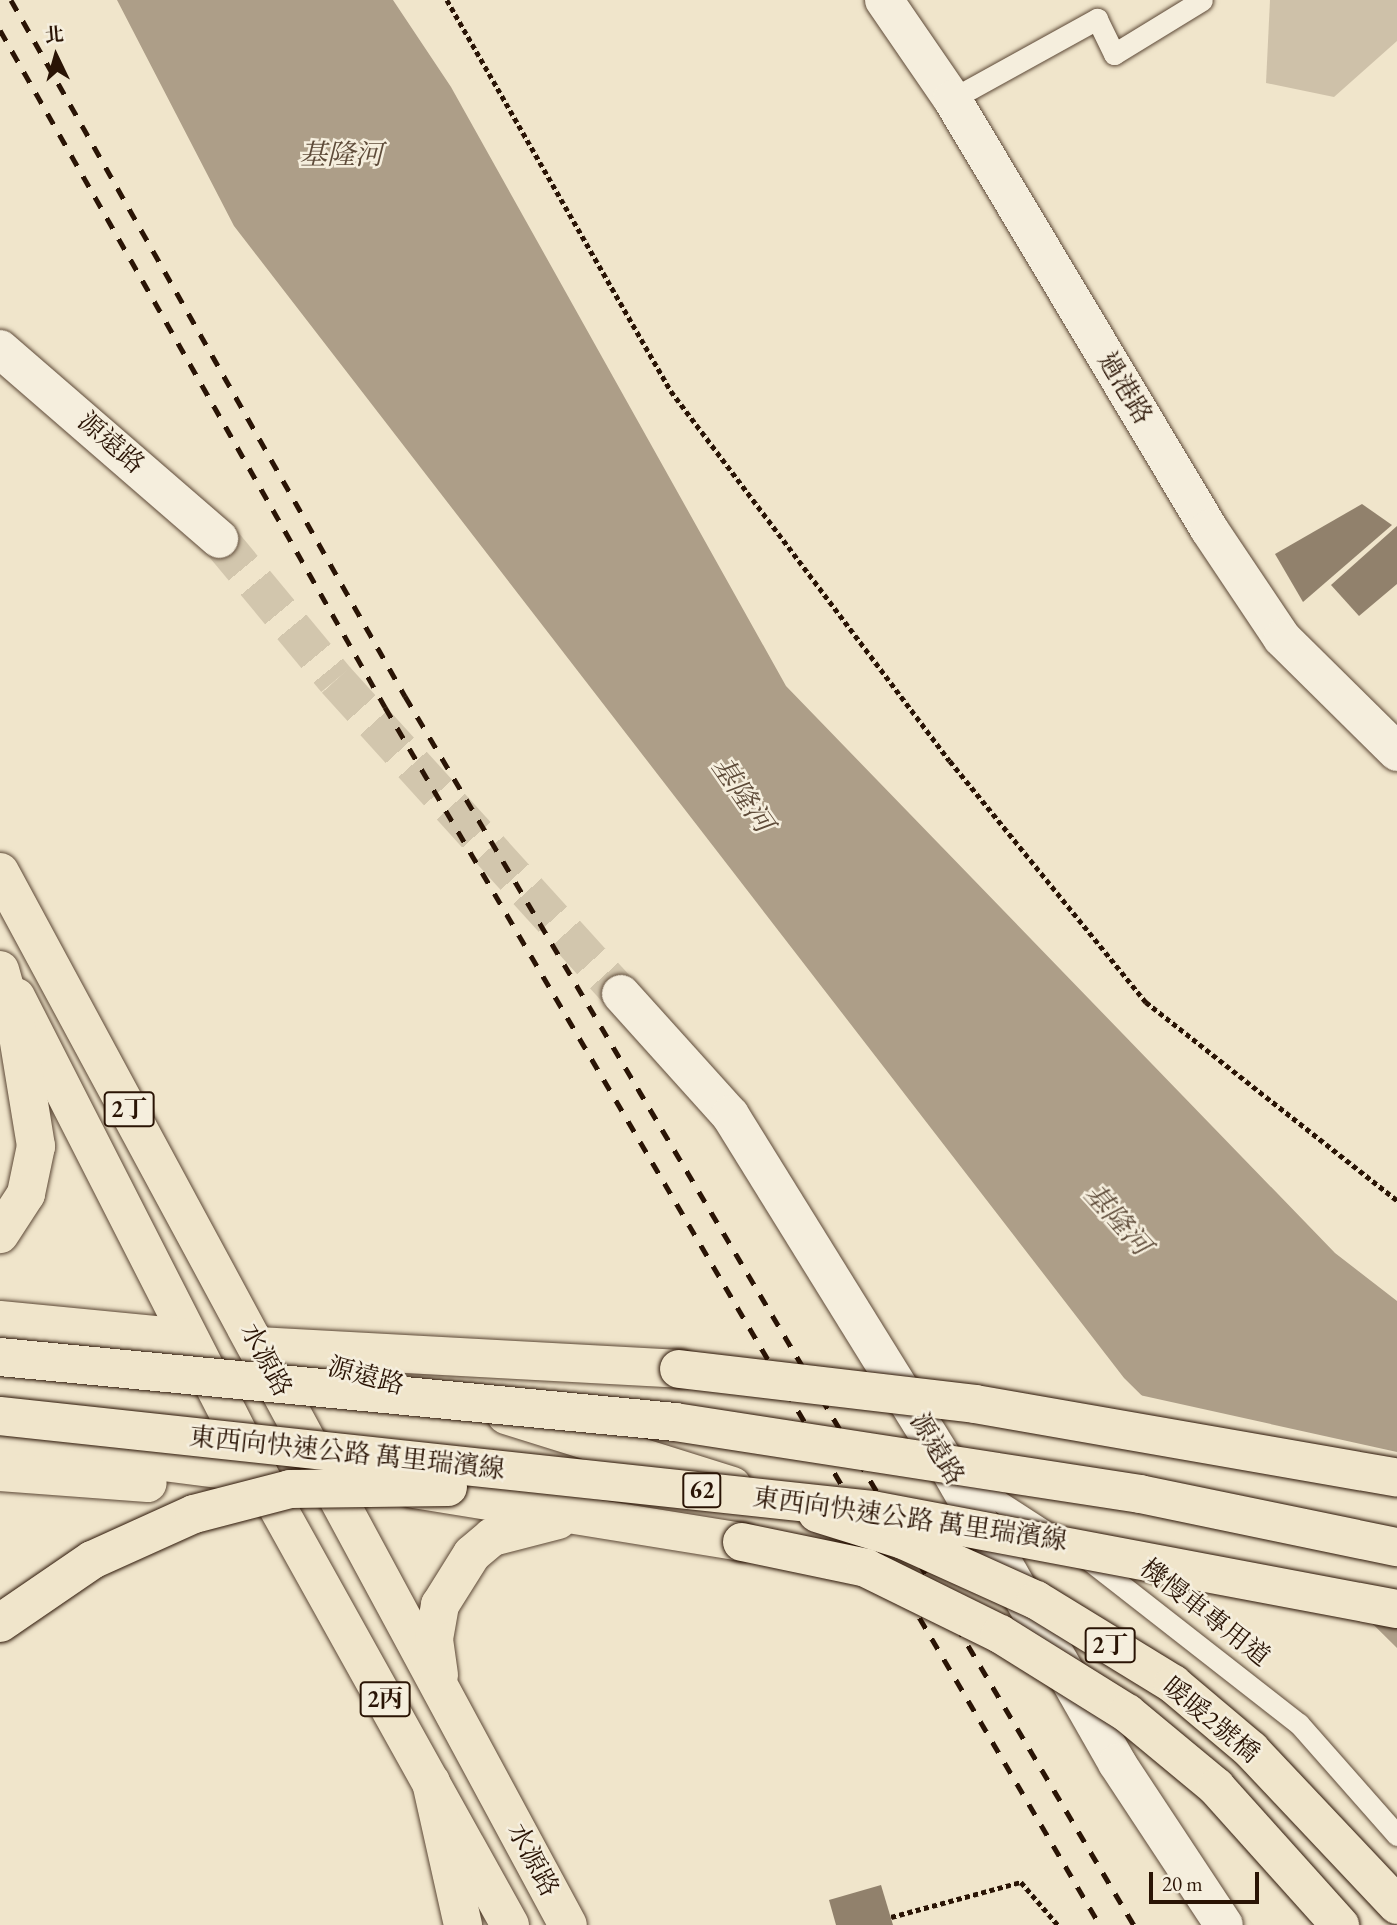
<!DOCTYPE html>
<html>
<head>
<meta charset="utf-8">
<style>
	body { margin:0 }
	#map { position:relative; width:1397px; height:1925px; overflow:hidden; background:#f0e5cb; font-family:"EB Garamond","Noto Serif TC",serif }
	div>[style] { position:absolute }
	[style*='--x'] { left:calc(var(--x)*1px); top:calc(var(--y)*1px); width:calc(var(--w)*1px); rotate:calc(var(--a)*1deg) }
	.green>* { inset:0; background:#cec1a9 }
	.water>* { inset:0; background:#ad9e88 }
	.pier>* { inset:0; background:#f0e5cb }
	.building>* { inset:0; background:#91816c }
	.street-tunnel>* { height:38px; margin-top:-19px; transform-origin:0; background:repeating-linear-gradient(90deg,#d2c6ad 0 38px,transparent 0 57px) }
	.path>* { height:4.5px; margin-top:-2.25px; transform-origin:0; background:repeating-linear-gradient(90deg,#2a1405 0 5px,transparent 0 8.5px) }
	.roads { filter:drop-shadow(0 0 2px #5c4836) drop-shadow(0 0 2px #5c4836) }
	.lane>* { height:21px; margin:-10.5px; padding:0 10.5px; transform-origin:10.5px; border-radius:10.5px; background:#f5eedd }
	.street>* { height:38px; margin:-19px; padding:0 19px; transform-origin:19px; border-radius:19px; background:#f5eedd }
	.secondary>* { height:38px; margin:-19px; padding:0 19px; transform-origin:19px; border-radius:19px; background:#f5eedd }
	.primary>* { height:38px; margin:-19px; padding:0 19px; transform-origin:19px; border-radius:19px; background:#f0e5cb }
	.highway>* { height:38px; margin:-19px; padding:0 19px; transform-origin:19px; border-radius:19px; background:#f0e5cb }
	.rail>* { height:5px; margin-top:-2.5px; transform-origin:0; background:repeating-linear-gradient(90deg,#2a1405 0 12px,transparent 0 24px) }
	.bridges { filter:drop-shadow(0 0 2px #2a1405) drop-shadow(0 0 2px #2a1405) }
	.primary-bridge>* { height:38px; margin:-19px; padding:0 19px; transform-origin:19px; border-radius:19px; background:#f0e5cb }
	.highway-bridge>* { height:38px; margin:-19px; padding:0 19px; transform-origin:19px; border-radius:19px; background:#f0e5cb }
	span { translate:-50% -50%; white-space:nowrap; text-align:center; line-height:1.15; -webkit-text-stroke:5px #f5eedd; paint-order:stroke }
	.shield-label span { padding:2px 5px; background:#f5eedd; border:2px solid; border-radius:5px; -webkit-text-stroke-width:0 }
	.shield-label { font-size:24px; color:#2a1405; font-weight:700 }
	.street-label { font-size:26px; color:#2a1405 }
	.water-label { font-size:28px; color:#5e4b39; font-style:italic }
	.north { position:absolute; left:21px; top:21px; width:70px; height:70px; -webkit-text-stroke:5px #f5eedd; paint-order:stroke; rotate:355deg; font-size:19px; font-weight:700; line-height:28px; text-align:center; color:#2a1405 }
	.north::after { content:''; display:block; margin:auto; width:24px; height:32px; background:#2a1405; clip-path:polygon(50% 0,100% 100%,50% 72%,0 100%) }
	.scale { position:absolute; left:1149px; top:1872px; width:110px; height:32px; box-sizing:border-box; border:4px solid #2a1405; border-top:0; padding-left:9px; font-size:21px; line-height:24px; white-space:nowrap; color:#2a1405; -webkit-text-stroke:5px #f5eedd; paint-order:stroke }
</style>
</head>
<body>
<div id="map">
	<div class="green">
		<div style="clip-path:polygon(1270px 0,1397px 0,1397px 41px,1334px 97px,1266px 83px)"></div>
	</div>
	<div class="water">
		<div style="clip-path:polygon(117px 0,393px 0,451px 87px,786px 686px,1335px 1253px,1397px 1301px,1397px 1648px,1124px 1378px,234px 226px)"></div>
	</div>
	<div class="pier">
		<div style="clip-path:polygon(1135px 1394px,1397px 1452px,1397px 1622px,1356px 1613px)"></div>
	</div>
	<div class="building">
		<div style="clip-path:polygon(1362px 504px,1392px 525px,1303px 602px,1275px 554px)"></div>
		<div style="clip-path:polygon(1397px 526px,1397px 584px,1359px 616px,1331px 585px)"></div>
		<div style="clip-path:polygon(881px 1885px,893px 1925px,836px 1925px,829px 1900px)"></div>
	</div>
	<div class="street-tunnel">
		<div style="--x:219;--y:539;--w:183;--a:50.3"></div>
		<div style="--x:336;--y:680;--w:424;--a:47.8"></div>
	</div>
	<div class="path">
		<div style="--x:447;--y:0;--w:451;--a:60.2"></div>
		<div style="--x:671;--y:391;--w:463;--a:53"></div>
		<div style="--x:950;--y:761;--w:311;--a:50.9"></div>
		<div style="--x:1146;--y:1002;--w:320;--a:38.3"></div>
		<div style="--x:891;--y:1917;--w:135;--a:-15.1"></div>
		<div style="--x:1021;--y:1882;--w:57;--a:49.3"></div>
	</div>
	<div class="roads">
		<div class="lane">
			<div style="--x:952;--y:99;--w:166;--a:-28.9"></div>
			<div style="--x:1097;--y:19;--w:39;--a:64"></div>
			<div style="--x:1114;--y:54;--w:103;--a:-31.5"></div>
			<div style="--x:963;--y:1478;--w:105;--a:32.9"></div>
			<div style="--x:1089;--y:1560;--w:266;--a:38"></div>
			<div style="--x:1299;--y:1724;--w:148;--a:48.6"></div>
		</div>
		<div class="street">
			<div style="--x:0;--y:349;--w:290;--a:40.9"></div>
			<div style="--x:621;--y:994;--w:163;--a:48"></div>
			<div style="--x:730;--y:1115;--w:418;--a:58.2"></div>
			<div style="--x:950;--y:1470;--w:337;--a:60.3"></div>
			<div style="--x:1117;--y:1763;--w:194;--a:56.6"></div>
		</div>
		<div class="secondary">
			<div style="--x:884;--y:0;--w:120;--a:55.5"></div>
			<div style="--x:952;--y:99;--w:501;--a:59.13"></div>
			<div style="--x:1209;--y:529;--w:131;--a:56.2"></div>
			<div style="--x:1282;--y:638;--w:162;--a:44.7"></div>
		</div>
		<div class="primary">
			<div style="--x:0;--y:872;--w:1196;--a:61.66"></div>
			<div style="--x:16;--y:997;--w:535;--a:63"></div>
			<div style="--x:259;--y:1474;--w:516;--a:60.9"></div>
			<div style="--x:506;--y:1415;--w:237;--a:17.4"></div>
			<div style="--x:414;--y:1489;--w:332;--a:9.2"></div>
			<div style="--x:439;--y:1675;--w:36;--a:-98"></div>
			<div style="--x:434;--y:1639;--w:35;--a:-80"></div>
			<div style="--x:440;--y:1605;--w:60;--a:-57.9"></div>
			<div style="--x:472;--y:1554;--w:26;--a:-40"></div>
			<div style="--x:492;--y:1537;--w:68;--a:-14.4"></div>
		</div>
		<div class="highway">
			<div style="--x:0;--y:970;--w:62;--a:74.2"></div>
			<div style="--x:17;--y:1030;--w:118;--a:80.7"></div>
			<div style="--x:36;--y:1146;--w:49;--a:101.8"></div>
			<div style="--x:26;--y:1194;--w:48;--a:123"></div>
			<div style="--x:0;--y:1320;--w:189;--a:5.5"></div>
			<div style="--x:258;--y:1346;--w:422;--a:3.1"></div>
			<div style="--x:0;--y:1441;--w:261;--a:7.3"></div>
			<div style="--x:0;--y:1472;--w:148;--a:4.3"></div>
			<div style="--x:431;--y:1782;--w:147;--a:77.4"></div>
		</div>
	</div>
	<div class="rail">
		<div style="--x:11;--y:0;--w:800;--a:60.49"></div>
		<div style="--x:405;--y:696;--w:1429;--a:59.33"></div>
		<div style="--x:0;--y:30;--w:779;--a:60.37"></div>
		<div style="--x:385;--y:707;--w:1412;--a:59.59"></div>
	</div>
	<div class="bridges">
		<div class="primary-bridge">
			<div style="--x:817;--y:1513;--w:90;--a:17.4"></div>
			<div style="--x:903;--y:1540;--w:146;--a:24.3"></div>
			<div style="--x:1036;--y:1600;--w:161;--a:31.5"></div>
			<div style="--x:1173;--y:1684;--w:102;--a:40.2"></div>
			<div style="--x:1251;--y:1750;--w:213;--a:46.7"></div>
			<div style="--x:742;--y:1542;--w:127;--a:11.8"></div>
			<div style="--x:866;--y:1568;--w:149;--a:26.2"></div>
			<div style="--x:1000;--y:1634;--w:150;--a:31.9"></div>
			<div style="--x:1127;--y:1713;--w:116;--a:39.7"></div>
			<div style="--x:1216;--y:1787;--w:186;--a:48.1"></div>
		</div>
		<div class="highway-bridge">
			<div style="--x:0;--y:1357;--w:678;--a:5.5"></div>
			<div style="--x:675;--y:1422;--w:471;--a:8.8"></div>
			<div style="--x:1140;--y:1494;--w:262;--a:11.7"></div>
			<div style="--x:679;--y:1369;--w:298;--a:6.7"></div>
			<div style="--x:975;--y:1404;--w:428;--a:9.9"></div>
			<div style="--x:0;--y:1416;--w:877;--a:6.15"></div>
			<div style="--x:872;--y:1510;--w:534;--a:10.68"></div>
			<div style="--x:0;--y:1623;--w:112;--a:-34.4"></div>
			<div style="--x:92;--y:1560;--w:112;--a:-24.3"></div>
			<div style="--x:194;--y:1514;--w:99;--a:-14.6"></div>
			<div style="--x:290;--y:1489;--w:158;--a:-0.7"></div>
		</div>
	</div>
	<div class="shield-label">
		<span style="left:129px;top:1109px">2丁</span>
		<span style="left:702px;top:1490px">62</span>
		<span style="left:1110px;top:1645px">2丁</span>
		<span style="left:385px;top:1699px">2丙</span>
	</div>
	<div class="street-label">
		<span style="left:1125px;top:388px;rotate:59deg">過港路</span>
		<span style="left:111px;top:443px;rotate:41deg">源遠路</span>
		<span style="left:266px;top:1360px;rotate:62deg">水源路</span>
		<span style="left:366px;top:1376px;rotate:15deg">源遠路</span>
		<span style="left:937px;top:1449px;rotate:59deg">源遠路</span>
		<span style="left:347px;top:1453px;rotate:6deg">東西向快速公路 萬里瑞濱線</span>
		<span style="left:910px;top:1519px;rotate:8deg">東西向快速公路 萬里瑞濱線</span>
		<span style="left:1205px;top:1613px;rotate:38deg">機慢車專用道</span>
		<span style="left:1211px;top:1720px;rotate:40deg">暖暖2號橋</span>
		<span style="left:533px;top:1860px;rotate:62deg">水源路</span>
	</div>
	<div class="water-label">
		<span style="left:341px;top:154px">基隆河</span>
		<span style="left:743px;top:794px;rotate:55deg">基隆河</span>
		<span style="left:1118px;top:1219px;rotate:48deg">基隆河</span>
	</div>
	<div class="north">北</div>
	<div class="scale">20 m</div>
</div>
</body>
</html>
